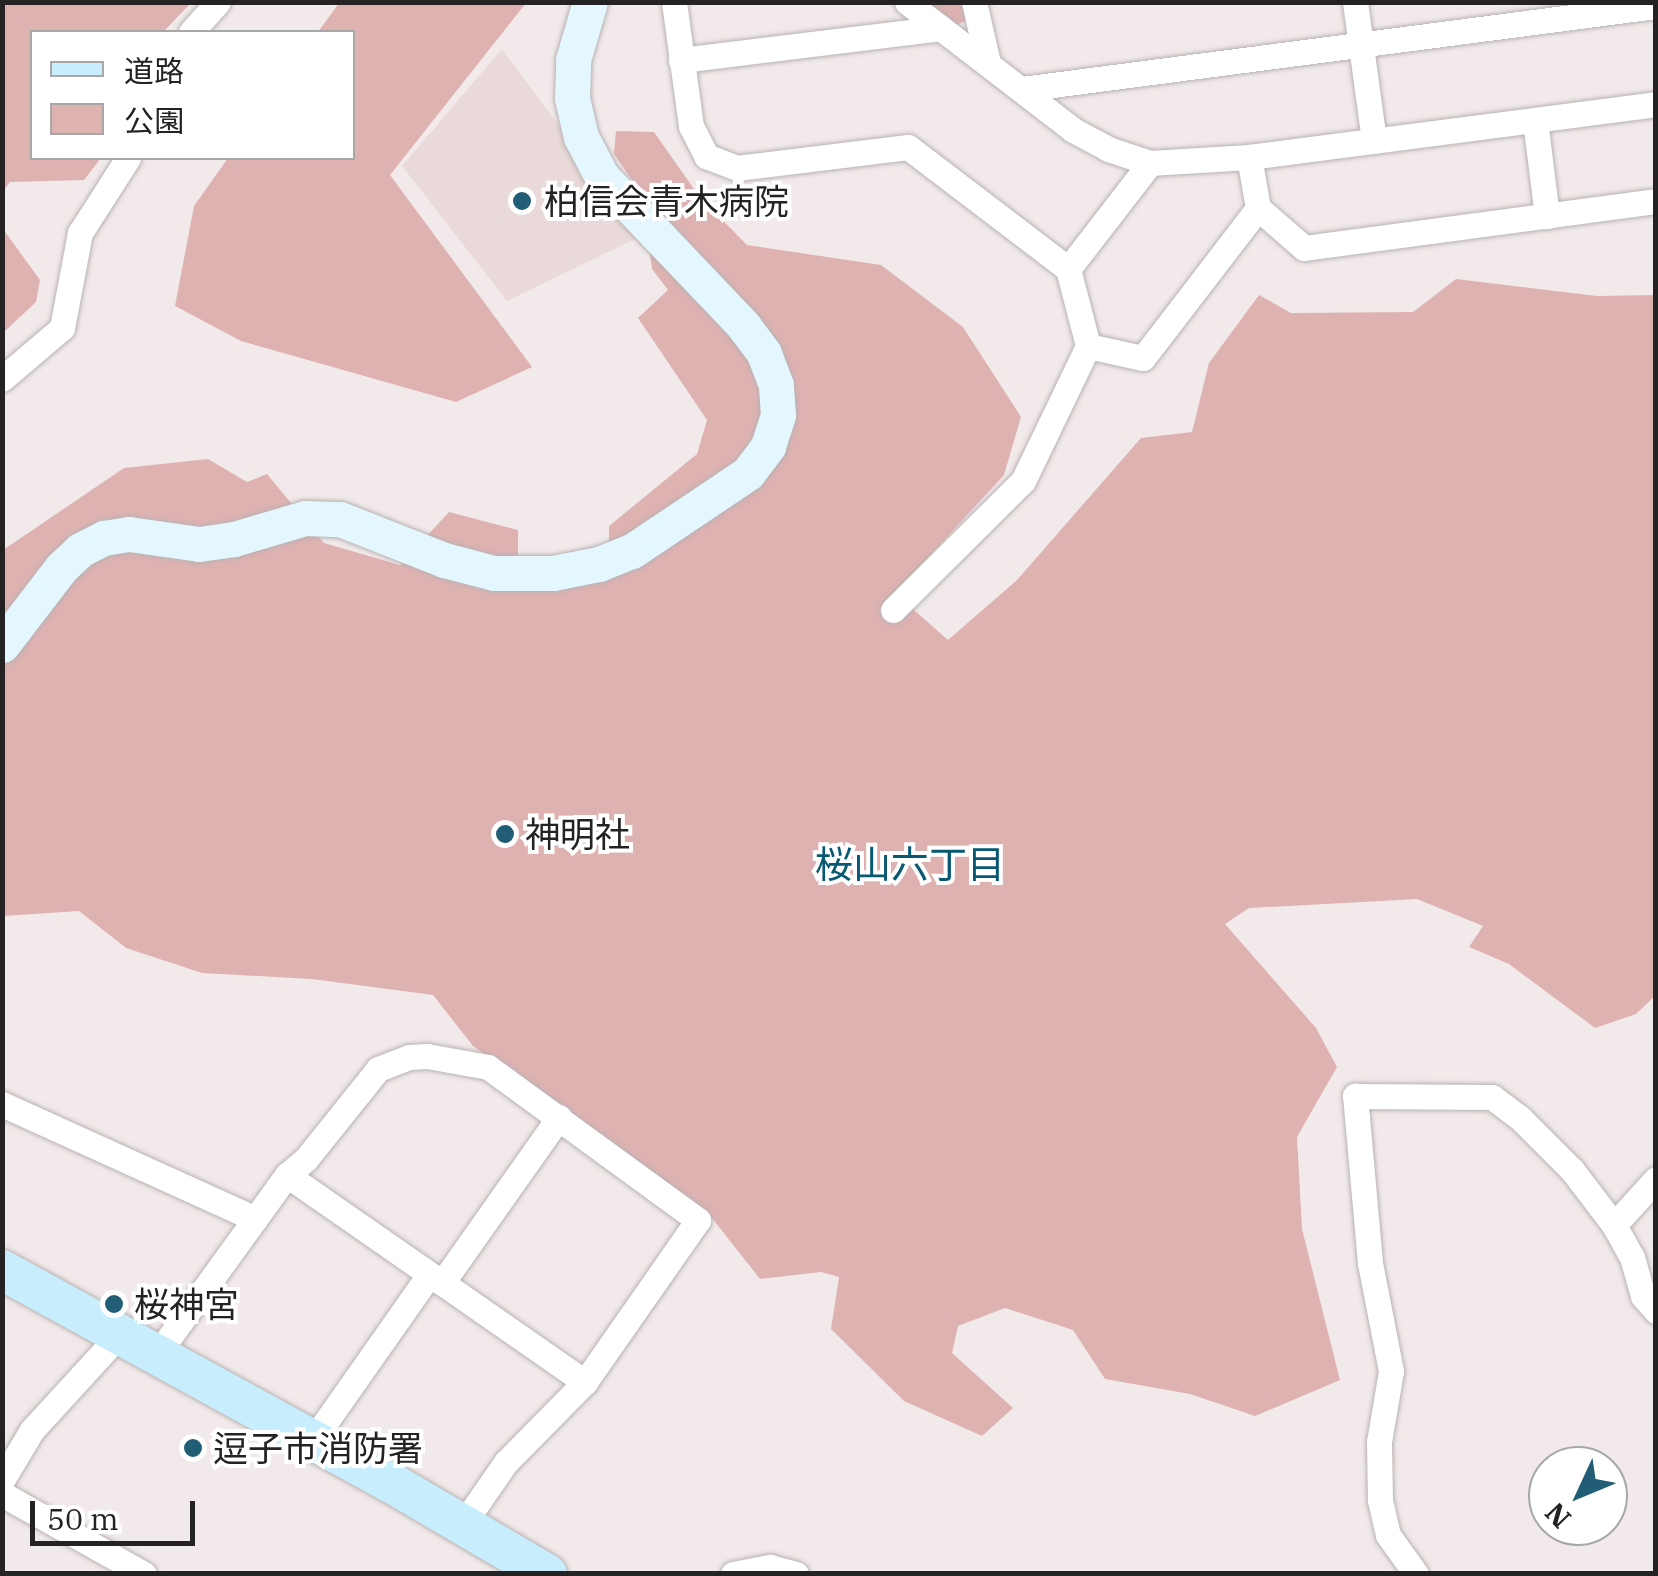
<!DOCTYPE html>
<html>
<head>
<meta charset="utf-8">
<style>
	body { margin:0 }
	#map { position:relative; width:1658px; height:1576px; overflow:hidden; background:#f2eaea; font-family:"IBM Plex Serif","Noto Sans JP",serif }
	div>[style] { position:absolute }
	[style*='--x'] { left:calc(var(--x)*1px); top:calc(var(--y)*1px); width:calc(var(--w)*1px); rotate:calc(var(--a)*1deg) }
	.built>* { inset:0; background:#e9d9d9 }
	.green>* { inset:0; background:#dfb2b2 }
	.roads { filter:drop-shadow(0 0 2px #b9b2b2) drop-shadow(0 0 2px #b9b2b2) }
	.street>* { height:25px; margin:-12.5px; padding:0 12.5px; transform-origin:12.5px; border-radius:12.5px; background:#fff }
	.secondary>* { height:35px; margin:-17.5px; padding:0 17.5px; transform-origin:17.5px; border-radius:17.5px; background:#e4f6fe }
	.primary>* { height:40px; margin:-20px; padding:0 20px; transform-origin:20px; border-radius:20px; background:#c8eefe }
	.dots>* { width:28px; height:28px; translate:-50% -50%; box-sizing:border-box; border:5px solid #fff; border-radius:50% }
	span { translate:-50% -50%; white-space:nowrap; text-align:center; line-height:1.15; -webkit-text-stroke:8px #fff; paint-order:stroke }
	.poi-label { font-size:35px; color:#242222 }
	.left { translate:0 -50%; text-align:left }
	.neighbourhood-label { font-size:38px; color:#085871 }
	.frame { position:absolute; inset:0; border:5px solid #242222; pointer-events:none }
	.legend { position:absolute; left:30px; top:30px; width:325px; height:130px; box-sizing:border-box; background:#fff; border:2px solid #a7a7a7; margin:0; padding:12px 18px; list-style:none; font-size:30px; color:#242222 }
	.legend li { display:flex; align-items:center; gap:20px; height:50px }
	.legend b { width:50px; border:2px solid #a7a7a7 }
	.north { position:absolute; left:1528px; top:1446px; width:100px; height:100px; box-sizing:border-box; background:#fff; border:2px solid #a7a7a7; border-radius:50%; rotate:226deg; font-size:28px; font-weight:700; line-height:40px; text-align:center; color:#242222 }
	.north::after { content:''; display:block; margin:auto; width:35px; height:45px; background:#215e75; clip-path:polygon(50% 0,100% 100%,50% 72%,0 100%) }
	.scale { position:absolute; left:30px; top:1501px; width:165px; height:45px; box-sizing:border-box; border:5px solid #242222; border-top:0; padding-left:12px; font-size:30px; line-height:35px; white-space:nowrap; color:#242222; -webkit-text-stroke:8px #fff; paint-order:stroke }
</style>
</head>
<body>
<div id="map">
	<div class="built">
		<div style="clip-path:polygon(502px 49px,641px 236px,507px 301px,402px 166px)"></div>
	</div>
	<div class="green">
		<div style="clip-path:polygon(3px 2px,191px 3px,163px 32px,32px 32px,32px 158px,101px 158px,84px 180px,10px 182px,3px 191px)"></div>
		<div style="clip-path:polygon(339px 3px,526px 3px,390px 175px,532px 367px,456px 402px,241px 341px,175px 306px,194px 206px,228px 158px,352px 158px,352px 32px,318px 32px)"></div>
		<div style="clip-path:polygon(921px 3px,966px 3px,965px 21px,956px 25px)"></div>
		<div style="clip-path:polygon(616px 131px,654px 132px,699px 196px,747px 245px,881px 265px,963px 327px,1021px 417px,1004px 475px,912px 575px,914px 610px,948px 640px,1017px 580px,1141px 438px,1192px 432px,1209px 363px,1259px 295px,1291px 313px,1413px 312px,1456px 279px,1597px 296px,1655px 295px,1655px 996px,1636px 1014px,1595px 1028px,1509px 964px,1469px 947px,1483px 926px,1417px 899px,1249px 908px,1225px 924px,1316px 1028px,1337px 1067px,1297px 1137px,1302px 1229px,1340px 1380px,1255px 1416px,1190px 1394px,1105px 1379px,1073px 1330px,1005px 1308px,958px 1326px,952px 1353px,1013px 1408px,982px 1436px,904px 1401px,831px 1329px,839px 1277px,821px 1272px,760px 1279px,708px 1213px,473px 1046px,433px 995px,312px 979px,202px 973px,126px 948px,79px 911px,3px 916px,3px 550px,124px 468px,208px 459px,247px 482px,267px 474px,324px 543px,400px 565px,449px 512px,518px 530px,518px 582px,609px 544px,609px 526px,697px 454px,707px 420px,638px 318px,668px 290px,652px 269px,642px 195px,614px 154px)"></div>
		<div style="clip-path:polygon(3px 229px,40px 280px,36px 302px,3px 333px)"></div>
	</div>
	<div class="roads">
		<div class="street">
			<div style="--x:674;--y:2;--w:125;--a:82.2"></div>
			<div style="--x:691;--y:126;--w:34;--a:63"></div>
			<div style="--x:706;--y:156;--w:33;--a:21"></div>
			<div style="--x:737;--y:168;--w:172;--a:-7"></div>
			<div style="--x:908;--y:147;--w:201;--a:37.3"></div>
			<div style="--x:907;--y:2;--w:210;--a:37.6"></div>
			<div style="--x:1073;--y:130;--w:40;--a:28"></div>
			<div style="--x:1108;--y:149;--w:44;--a:18.4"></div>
			<div style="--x:1150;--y:163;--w:99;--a:-3.5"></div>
			<div style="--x:1249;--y:157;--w:410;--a:-7.4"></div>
			<div style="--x:974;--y:2;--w:63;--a:77.1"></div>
			<div style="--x:1355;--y:2;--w:140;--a:82.2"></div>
			<div style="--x:191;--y:32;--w:40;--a:-48"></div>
			<div style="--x:681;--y:60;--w:262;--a:-7"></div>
			<div style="--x:1022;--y:89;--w:639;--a:-7.46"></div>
			<div style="--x:1535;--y:120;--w:97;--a:82.9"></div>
			<div style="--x:1150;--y:163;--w:134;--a:127.7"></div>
			<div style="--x:1068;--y:269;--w:80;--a:75.4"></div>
			<div style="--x:1088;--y:346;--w:56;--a:12.3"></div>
			<div style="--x:1143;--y:358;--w:189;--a:-52.5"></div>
			<div style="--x:1258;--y:208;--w:52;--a:-100"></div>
			<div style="--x:1258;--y:208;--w:61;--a:41"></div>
			<div style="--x:1304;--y:248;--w:355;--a:-7.6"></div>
			<div style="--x:2;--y:379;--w:79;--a:-40.4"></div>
			<div style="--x:62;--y:328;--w:97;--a:-79.3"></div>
			<div style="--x:80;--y:233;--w:89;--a:-57.4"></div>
			<div style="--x:893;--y:610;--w:183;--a:-44.8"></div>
			<div style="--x:1023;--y:481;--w:150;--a:-64.3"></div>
			<div style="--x:2;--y:1104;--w:278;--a:24.4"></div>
			<div style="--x:287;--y:1175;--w:363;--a:34.8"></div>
			<div style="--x:1614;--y:1225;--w:62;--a:-47.6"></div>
			<div style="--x:442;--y:1283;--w:203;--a:-54.8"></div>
			<div style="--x:158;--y:1353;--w:220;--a:-54.1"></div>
			<div style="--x:287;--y:1175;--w:25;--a:-40"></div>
			<div style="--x:306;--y:1159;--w:115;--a:-51.3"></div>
			<div style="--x:378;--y:1069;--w:33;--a:-21"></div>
			<div style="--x:409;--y:1057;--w:18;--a:-3"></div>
			<div style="--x:427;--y:1056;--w:62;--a:10.2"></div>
			<div style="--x:488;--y:1067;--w:260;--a:36.1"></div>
			<div style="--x:698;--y:1220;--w:198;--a:124.9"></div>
			<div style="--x:585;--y:1382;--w:112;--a:134.6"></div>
			<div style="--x:506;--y:1462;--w:75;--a:124.7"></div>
			<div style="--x:313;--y:1440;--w:202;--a:-54.9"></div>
			<div style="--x:2;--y:1480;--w:58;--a:-59"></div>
			<div style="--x:32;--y:1430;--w:132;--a:-47.5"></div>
			<div style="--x:2;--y:1494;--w:163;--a:29.4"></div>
			<div style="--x:733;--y:1574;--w:38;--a:-11"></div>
			<div style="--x:770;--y:1567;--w:27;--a:15"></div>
			<div style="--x:1416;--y:1574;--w:48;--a:-125.7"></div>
			<div style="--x:1388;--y:1535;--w:36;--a:-103"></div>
			<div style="--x:1380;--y:1500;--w:58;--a:-91"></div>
			<div style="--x:1379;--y:1442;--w:72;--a:-80.4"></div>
			<div style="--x:1391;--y:1371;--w:110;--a:-101"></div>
			<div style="--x:1370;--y:1263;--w:168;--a:-95.1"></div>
			<div style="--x:1355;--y:1096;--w:137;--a:0.4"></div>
			<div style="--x:1492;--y:1097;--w:35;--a:37"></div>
			<div style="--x:1520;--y:1118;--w:74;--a:45"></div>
			<div style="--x:1572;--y:1170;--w:69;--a:52.6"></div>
			<div style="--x:1614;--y:1225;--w:37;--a:61"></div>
			<div style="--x:1632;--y:1257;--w:41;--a:74.2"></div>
			<div style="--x:1643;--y:1296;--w:20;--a:49"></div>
		</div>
		<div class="secondary">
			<div style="--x:2;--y:645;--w:97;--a:-52.5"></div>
			<div style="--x:61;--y:568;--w:26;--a:-43"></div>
			<div style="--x:80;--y:550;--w:27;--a:-27"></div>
			<div style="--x:104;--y:538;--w:25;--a:-9"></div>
			<div style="--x:129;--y:534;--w:71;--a:8.1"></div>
			<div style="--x:199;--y:544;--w:35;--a:-8"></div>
			<div style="--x:234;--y:539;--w:74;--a:-16.5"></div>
			<div style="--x:305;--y:518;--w:35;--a:2"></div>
			<div style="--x:340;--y:519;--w:112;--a:21.5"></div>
			<div style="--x:444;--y:560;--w:52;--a:14.6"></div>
			<div style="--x:494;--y:573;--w:59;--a:0"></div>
			<div style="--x:553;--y:573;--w:47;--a:-11.1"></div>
			<div style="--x:599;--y:564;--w:35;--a:-22"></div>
			<div style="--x:632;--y:551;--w:140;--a:-33.9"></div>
			<div style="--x:748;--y:473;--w:34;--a:-53"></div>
			<div style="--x:768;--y:446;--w:33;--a:-72"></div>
			<div style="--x:778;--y:415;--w:30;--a:-94"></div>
			<div style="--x:776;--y:385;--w:34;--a:-111"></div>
			<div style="--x:764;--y:353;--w:34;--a:-127"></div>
			<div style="--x:744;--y:326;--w:206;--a:-133.6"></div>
			<div style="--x:602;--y:177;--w:45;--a:-117.7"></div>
			<div style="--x:581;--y:137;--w:40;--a:-103"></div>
			<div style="--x:572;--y:98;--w:38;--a:-88"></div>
			<div style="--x:573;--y:60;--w:60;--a:-73.7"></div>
		</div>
		<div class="primary">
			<div style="--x:2;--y:1270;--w:442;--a:28.7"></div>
			<div style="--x:390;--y:1482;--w:182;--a:30.4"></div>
		</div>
	</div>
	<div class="dots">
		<div style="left:522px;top:201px;background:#215e75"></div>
		<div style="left:505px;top:834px;background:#215e75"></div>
		<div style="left:114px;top:1304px;background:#215e75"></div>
		<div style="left:193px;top:1448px;background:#215e75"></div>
	</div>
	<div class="poi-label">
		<span class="left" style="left:544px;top:201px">柏信会青木病院</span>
		<span class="left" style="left:525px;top:834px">神明社</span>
		<span class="left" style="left:134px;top:1304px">桜神宮</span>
		<span class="left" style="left:213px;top:1448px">逗子市消防署</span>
	</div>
	<div class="neighbourhood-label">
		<span style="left:910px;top:864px">桜山六丁目</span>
	</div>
	<div class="frame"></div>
	<ul class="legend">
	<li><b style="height:12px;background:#c8eefe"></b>道路</li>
	<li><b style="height:28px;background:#dfb2b2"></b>公園</li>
	</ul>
	<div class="north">N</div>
	<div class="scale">50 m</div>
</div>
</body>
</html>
